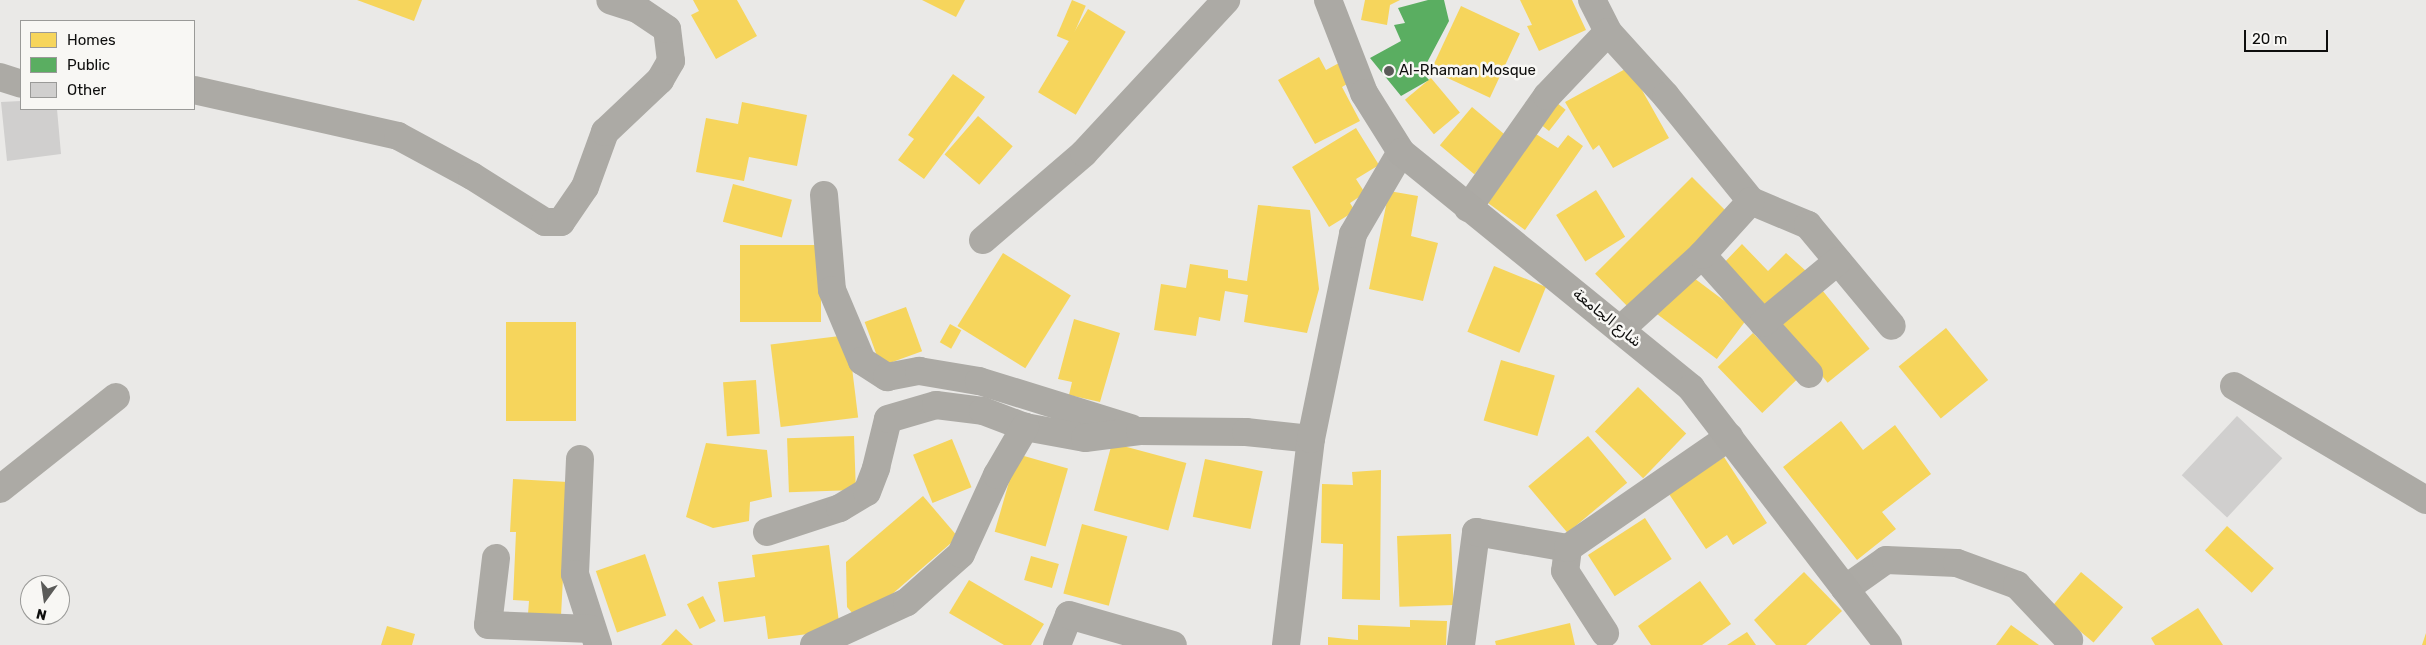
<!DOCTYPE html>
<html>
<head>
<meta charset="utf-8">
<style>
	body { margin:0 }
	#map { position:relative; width:2426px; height:645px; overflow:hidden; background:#eae9e7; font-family:Rubik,"Noto Sans Arabic",sans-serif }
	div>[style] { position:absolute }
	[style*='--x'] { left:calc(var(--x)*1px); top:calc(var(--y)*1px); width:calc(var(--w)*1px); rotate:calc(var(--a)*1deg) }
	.homes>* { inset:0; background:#f6d55c; transform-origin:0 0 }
	.public>* { inset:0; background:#5aae61 }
	.building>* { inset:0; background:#d0cfce; transform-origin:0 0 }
	.minor>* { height:28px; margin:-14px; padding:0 14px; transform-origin:14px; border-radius:14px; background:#acaaa5 }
	.secondary>* { height:28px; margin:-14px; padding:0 14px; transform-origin:14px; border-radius:14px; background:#aba9a4 }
	.dots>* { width:14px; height:14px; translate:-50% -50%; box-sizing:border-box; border:2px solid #f8f7f4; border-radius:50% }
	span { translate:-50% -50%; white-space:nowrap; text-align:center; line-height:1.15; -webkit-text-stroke:5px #f8f7f4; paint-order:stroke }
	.poi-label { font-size:15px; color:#0e0e0d }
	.left { translate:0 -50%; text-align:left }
	.street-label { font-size:15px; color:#0e0e0d }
	.legend { position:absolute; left:20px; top:20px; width:175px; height:90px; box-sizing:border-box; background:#f8f7f4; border:1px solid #9a9a98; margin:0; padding:6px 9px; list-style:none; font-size:15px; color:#0e0e0d }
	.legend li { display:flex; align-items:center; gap:10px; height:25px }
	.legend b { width:25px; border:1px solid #9a9a98 }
	.north { position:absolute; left:20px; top:575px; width:50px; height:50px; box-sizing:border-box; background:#f8f7f4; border:1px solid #9a9a98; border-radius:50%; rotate:194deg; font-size:14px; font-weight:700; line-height:20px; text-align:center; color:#0e0e0d }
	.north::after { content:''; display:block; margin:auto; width:18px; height:22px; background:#5b5b59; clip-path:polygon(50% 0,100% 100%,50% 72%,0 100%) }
	.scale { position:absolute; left:2244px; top:30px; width:84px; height:22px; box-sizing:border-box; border:2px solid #0e0e0d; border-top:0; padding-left:6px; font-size:15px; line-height:18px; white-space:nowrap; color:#0e0e0d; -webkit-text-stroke:4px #f8f7f4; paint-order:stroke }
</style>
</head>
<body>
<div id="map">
	<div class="homes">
		<div style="clip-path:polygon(357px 0,422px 0,414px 21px)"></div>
		<div style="clip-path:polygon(693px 0,737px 0,757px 36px,716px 59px,691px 15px,699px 11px)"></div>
		<div style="clip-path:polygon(922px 0,965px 0,956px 17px)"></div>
		<div style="left:1072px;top:0;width:15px;height:39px;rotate:23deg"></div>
		<div style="clip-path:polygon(1365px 0,1400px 0,1390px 5px,1387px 25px,1361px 20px)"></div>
		<div style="clip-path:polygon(1520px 0,1572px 0,1586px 30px,1539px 51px,1527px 26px,1532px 25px)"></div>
		<div style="left:1461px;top:6px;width:65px;height:71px;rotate:25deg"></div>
		<div style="left:1088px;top:9px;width:44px;height:97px;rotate:31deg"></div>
		<div style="clip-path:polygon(1319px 57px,1326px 70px,1339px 63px,1352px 81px,1342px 87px,1360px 121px,1315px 144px,1278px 80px)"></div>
		<div style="clip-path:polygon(1629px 67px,1669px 138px,1613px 168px,1599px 145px,1593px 150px,1565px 102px)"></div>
		<div style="clip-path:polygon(953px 74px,985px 97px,924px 179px,898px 160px,914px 139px,908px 135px)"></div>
		<div style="left:1431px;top:78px;width:45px;height:34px;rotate:50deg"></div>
		<div style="clip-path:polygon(742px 102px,807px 115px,797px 166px,749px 157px,744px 181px,696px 172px,706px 118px,738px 124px)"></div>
		<div style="left:1557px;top:103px;width:11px;height:27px;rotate:38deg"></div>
		<div style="left:1472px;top:107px;width:45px;height:50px;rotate:40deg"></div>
		<div style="left:978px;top:116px;width:46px;height:51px;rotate:41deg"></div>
		<div style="clip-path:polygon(1356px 128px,1379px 165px,1356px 179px,1365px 193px,1350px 203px,1355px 211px,1329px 227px,1292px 167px)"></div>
		<div style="clip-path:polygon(1536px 134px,1558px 148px,1568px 135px,1583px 146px,1525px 230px,1488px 203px)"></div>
		<div style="left:1692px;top:177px;width:58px;height:137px;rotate:45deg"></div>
		<div style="left:733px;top:184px;width:61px;height:39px;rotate:15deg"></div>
		<div style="left:1596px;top:190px;width:55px;height:47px;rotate:58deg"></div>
		<div style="clip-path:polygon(1389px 191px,1418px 196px,1411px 236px,1438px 243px,1423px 301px,1369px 289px)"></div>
		<div style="clip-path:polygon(1258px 205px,1310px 210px,1319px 289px,1307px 333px,1244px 322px,1248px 295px,1225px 291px,1220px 321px,1199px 317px,1196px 336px,1154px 330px,1161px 284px,1186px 288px,1190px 264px,1228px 270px,1228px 278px,1247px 281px)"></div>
		<div style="clip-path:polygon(1742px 244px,1768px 271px,1786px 253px,1806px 271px,1765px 312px,1721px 266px)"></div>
		<div style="left:740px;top:245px;width:81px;height:77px"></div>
		<div style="left:1003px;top:253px;width:80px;height:86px;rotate:32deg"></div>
		<div style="left:1494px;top:266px;width:56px;height:71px;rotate:22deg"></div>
		<div style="left:1686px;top:272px;width:77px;height:51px;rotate:37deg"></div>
		<div style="left:1818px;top:285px;width:82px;height:54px;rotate:51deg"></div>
		<div style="left:906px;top:307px;width:47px;height:44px;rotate:70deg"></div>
		<div style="clip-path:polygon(1074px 319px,1120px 333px,1100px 402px,1069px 395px,1072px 382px,1058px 379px)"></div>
		<div style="left:506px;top:322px;width:70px;height:99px"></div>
		<div style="left:950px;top:324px;width:13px;height:21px;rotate:29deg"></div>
		<div style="left:1946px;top:328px;width:67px;height:61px;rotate:51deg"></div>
		<div style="left:1753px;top:333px;width:64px;height:49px;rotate:46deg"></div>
		<div style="left:848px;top:335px;width:83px;height:78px;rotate:83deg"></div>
		<div style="left:1501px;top:360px;width:56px;height:63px;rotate:16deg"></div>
		<div style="left:756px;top:380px;width:54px;height:33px;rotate:86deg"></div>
		<div style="left:1638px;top:387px;width:67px;height:62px;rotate:44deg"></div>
		<div style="clip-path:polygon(1841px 421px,1863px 450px,1895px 425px,1931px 474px,1882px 512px,1896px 529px,1857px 560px,1783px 467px)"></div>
		<div style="left:854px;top:436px;width:54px;height:67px;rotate:88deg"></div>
		<div style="left:1588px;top:436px;width:61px;height:78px;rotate:50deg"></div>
		<div style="left:952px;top:439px;width:52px;height:42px;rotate:68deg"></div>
		<div style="clip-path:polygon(706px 443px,767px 450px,772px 497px,750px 502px,749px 521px,713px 528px,686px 517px)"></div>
		<div style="left:1112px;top:443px;width:77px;height:70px;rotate:15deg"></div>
		<div style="left:1017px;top:454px;width:53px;height:81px;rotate:16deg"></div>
		<div style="clip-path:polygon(1724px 457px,1767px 523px,1733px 545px,1727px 535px,1706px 549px,1669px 494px)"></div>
		<div style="left:1205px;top:459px;width:59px;height:59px;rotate:12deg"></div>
		<div style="clip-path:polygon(1381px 470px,1380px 600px,1342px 599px,1343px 544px,1321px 543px,1322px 484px,1353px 485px,1352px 472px)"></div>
		<div style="clip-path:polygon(513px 479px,568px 482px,561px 616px,528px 614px,529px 601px,513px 600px,516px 532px,510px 532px)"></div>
		<div style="clip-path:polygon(923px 496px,958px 537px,860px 622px,847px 607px,846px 562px)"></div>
		<div style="left:1645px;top:518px;width:49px;height:68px;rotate:57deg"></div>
		<div style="left:1082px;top:524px;width:47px;height:72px;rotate:15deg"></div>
		<div style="left:2227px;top:526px;width:63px;height:33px;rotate:42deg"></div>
		<div style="left:1451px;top:534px;width:71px;height:54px;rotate:88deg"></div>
		<div style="clip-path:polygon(829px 545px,840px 630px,768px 639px,765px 616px,724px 622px,718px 582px,755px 577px,752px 555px)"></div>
		<div style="left:645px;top:554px;width:65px;height:52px;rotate:71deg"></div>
		<div style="left:1031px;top:556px;width:29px;height:25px;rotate:16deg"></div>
		<div style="clip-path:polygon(1804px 572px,1842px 611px,1806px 645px,1776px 645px,1754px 620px)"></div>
		<div style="left:2081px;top:572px;width:55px;height:46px;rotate:40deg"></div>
		<div style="clip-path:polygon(969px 580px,1044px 624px,1031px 645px,1004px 645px,949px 613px)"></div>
		<div style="clip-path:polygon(1700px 581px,1731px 624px,1702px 645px,1651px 645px,1638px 626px)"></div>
		<div style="left:703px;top:596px;width:28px;height:18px;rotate:63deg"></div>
		<div style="clip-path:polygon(2198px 608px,2223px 645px,2155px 645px,2151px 638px)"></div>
		<div style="clip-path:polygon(1410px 620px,1447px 621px,1446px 645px,1328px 645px,1328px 637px,1358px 640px,1358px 625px,1410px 627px)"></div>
		<div style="clip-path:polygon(1570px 623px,1575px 645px,1496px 645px,1495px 641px)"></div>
		<div style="clip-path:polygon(2011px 625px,2039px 645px,1996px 645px)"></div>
		<div style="clip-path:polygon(387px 626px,415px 634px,412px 645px,381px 645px)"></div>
		<div style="clip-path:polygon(676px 629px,693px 645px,661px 645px)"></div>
		<div style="clip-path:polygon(1747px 632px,1756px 645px,1727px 645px)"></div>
		<div style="clip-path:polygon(2426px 634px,2426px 645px,2422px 645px,2426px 633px)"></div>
	</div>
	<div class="public">
		<div style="clip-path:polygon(1428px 0,1444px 0,1449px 21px,1422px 72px,1429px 80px,1401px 96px,1370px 58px,1401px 41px,1394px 25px,1405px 23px,1398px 8px)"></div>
	</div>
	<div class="building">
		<div style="clip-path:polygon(21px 101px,21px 109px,57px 109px,61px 154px,7px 161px,1px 102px)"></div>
		<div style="left:2237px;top:416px;width:62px;height:81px;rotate:43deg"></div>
	</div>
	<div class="minor">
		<div style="--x:1592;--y:0;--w:36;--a:63"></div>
		<div style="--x:1608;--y:32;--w:86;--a:47.8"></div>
		<div style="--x:1666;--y:96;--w:135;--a:51"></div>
		<div style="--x:1751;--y:201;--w:62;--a:22.8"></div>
		<div style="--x:1808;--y:225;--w:131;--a:50.3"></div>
		<div style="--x:0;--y:77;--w:22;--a:18"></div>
		<div style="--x:194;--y:90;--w:209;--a:12.7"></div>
		<div style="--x:398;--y:136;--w:84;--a:28.4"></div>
		<div style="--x:472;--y:176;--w:86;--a:32.2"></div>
		<div style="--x:545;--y:222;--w:16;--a:0"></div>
		<div style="--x:561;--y:222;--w:42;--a:-55.6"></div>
		<div style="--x:585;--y:187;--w:59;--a:-70"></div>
		<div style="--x:605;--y:132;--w:76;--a:-43.4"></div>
		<div style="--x:660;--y:80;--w:22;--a:-60"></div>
		<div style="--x:671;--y:61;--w:32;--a:-97"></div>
		<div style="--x:667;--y:29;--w:36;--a:-146"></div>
		<div style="--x:637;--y:9;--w:28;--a:-162"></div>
		<div style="--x:824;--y:195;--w:95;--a:85.2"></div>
		<div style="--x:832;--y:290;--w:77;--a:67.1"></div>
		<div style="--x:862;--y:361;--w:30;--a:33"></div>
		<div style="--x:887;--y:377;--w:33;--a:-11"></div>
		<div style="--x:919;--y:371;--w:61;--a:9.5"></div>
		<div style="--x:979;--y:381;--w:159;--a:17.2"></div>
		<div style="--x:1468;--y:208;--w:137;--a:-54.8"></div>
		<div style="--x:1547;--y:96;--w:88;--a:-46.4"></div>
		<div style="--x:983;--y:240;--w:133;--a:-40.7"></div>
		<div style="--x:1084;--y:153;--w:209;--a:-47.1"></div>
		<div style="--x:1702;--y:255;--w:160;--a:48"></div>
		<div style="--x:1763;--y:323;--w:97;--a:-39.6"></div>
		<div style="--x:1621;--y:329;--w:110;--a:-42.4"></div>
		<div style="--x:1702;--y:255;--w:73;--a:-47.8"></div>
		<div style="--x:2234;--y:386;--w:223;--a:30.7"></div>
		<div style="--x:580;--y:459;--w:115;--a:92.5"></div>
		<div style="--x:575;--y:574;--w:75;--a:72.1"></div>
		<div style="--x:0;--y:489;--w:148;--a:-38.4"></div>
		<div style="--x:767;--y:532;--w:77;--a:-18.2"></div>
		<div style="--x:840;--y:508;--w:31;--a:-31"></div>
		<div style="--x:867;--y:492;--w:26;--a:-69"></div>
		<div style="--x:876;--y:468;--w:50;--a:-76.2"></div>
		<div style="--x:888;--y:419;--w:50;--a:-16.3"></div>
		<div style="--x:936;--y:405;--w:47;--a:7.3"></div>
		<div style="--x:983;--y:411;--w:45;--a:20.9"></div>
		<div style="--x:1025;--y:427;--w:61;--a:10.4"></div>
		<div style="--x:1085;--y:438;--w:55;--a:-7.3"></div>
		<div style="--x:1140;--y:431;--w:106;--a:0.5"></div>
		<div style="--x:1246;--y:432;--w:65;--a:6.1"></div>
		<div style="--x:1568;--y:548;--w:23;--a:97"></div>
		<div style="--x:1565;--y:571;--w:74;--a:57.2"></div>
		<div style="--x:496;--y:558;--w:67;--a:96.8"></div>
		<div style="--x:488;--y:625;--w:103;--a:2.2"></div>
		<div style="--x:1845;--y:589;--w:50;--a:-35.3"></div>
		<div style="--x:1886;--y:560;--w:71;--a:2.4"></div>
		<div style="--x:1957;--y:563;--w:64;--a:20.1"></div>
		<div style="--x:2017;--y:585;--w:76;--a:46.6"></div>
		<div style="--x:814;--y:645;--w:102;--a:-24.8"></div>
		<div style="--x:907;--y:602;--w:72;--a:-41.6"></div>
		<div style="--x:961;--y:554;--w:87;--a:-65.5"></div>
		<div style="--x:997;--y:475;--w:56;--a:-59.7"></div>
		<div style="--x:1057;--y:645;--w:32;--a:-68"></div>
		<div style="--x:1069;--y:615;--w:108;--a:16.1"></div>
		<div style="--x:1286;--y:645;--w:208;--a:-83.1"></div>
		<div style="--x:1311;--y:439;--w:209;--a:-78.4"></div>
		<div style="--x:1353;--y:234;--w:95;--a:-59.7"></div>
		<div style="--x:1461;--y:645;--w:114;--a:-82.4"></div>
		<div style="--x:1476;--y:532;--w:93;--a:9.9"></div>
		<div style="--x:1568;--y:548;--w:196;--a:-34.6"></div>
	</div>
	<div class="secondary">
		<div style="--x:1328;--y:0;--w:100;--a:68.8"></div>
		<div style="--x:1364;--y:93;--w:70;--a:57.9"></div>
		<div style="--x:1401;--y:152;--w:374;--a:39.1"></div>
		<div style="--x:1691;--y:388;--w:324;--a:52.5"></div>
	</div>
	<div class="dots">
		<div style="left:1389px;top:71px;background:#5b5b59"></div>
	</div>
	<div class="poi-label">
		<span class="left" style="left:1399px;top:71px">Al-Rhaman Mosque</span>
	</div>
	<div class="street-label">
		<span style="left:1607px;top:318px;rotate:39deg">شارع الجامعة</span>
	</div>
	<ul class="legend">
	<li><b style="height:14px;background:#f6d55c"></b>Homes</li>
	<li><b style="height:14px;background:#5aae61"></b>Public</li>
	<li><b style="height:14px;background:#d0cfce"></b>Other</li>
	</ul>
	<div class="north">N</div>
	<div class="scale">20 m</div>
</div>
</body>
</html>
